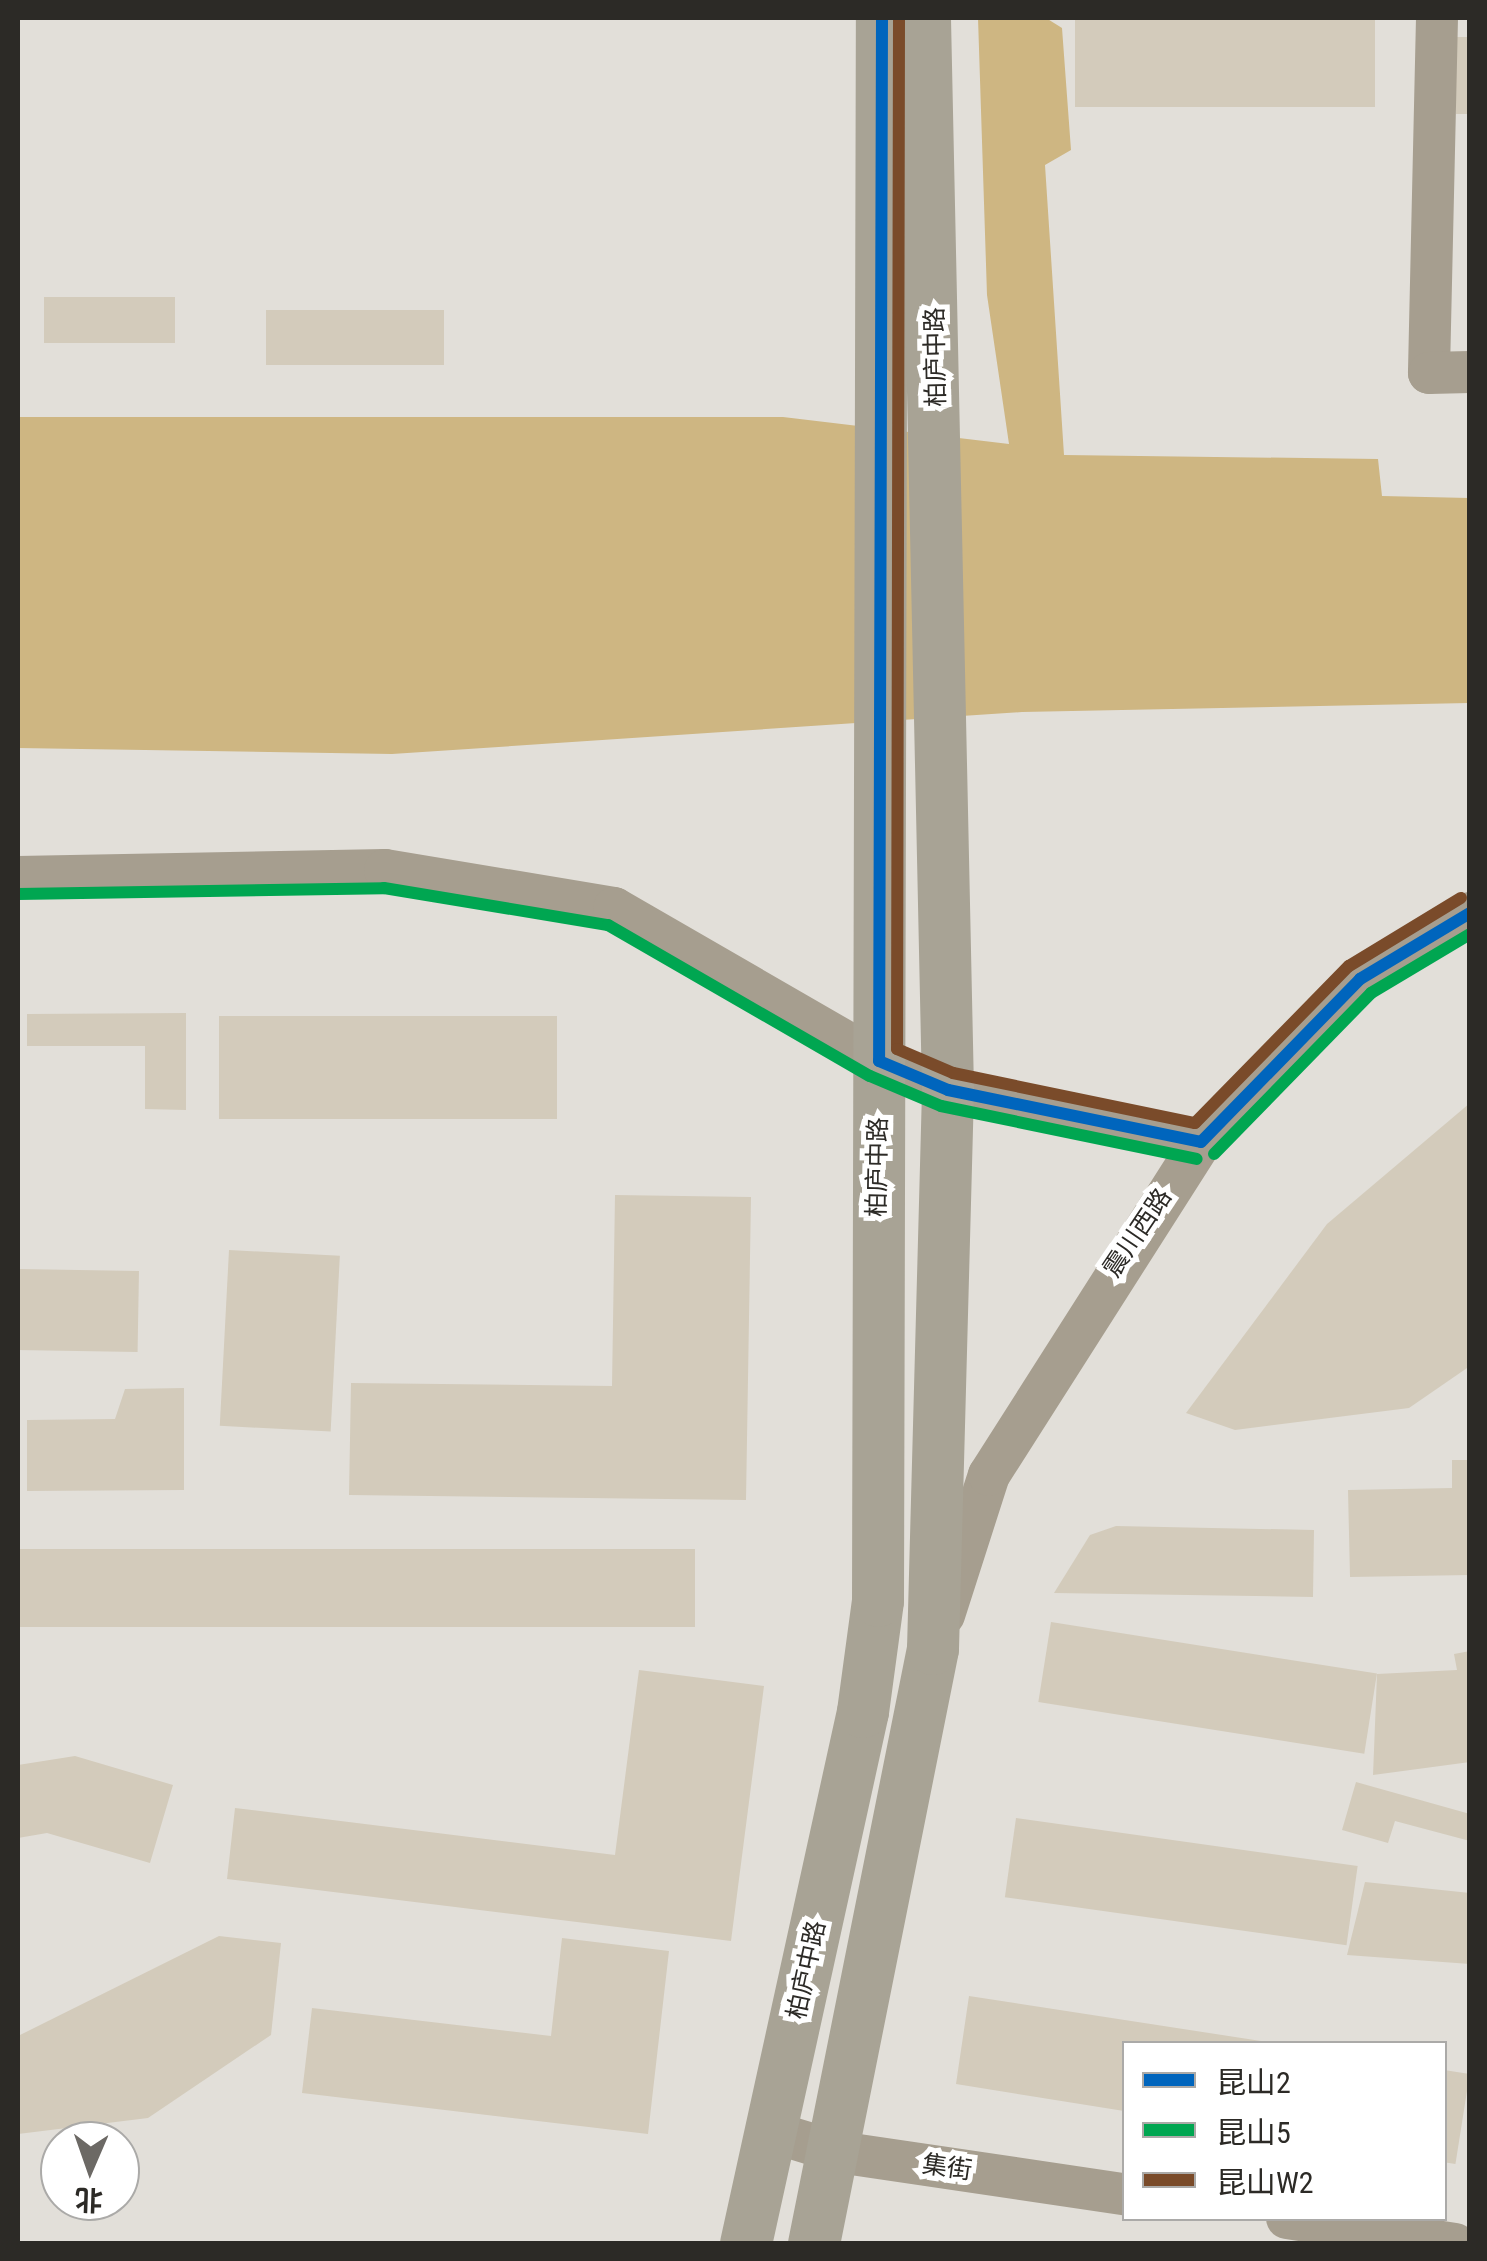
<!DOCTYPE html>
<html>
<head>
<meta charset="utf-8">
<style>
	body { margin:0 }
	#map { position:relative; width:1487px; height:2261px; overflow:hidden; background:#e2dfd9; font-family:"Roboto Condensed","Noto Sans SC",sans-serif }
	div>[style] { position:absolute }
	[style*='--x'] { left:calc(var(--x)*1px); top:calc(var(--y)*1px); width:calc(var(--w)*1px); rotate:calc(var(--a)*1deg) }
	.water>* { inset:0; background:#ceb682 }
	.building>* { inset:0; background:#d3cbbb; transform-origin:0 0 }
	.minor>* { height:42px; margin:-21px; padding:0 21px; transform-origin:21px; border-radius:21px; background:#a69e8f }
	.major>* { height:52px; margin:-26px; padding:0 26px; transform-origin:26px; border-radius:26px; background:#a8a395 }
	.bus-1>* { height:12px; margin:-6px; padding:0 6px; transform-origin:6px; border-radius:6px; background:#0065bd }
	.bus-2>* { height:12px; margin:-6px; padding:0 6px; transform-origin:6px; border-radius:6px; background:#00a651 }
	.bus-3>* { height:12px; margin:-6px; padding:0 6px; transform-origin:6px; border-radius:6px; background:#7a4b2a }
	span { translate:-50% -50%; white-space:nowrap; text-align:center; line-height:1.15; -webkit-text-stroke:10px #fff; paint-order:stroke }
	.street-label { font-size:25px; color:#2c2a26 }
	.frame { position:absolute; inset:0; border:20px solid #2c2a26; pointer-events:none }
	.legend { position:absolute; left:1122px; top:2041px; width:325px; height:180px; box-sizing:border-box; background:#fff; border:2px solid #abaaa8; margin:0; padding:12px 18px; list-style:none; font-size:30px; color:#2c2a26 }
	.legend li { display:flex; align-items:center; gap:20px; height:50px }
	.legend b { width:50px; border:2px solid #abaaa8 }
	.north { position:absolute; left:40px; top:2121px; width:100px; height:100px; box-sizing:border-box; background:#fff; border:2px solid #abaaa8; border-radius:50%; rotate:182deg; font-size:28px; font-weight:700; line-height:40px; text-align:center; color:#2c2a26 }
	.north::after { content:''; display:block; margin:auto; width:35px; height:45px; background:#6c6965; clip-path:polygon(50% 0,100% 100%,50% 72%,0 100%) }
</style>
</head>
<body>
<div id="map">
	<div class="water">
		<div style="clip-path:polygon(978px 18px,1046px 18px,1062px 28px,1071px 150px,1045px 165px,1064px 455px,1378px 459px,1382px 496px,1469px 498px,1469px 703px,1022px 712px,392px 754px,18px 748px,18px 417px,783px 417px,1009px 444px,987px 295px)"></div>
	</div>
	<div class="building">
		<div style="left:1075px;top:18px;width:300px;height:89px"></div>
		<div style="left:1456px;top:37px;width:14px;height:77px"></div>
		<div style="left:44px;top:297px;width:131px;height:46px"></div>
		<div style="left:266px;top:310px;width:178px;height:55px"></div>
		<div style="clip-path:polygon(186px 1013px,186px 1110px,145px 1109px,145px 1046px,27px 1046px,27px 1014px)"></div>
		<div style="left:219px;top:1016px;width:338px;height:103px"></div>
		<div style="clip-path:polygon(1470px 1103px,1470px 1366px,1409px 1408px,1235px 1430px,1186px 1413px,1327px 1224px)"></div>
		<div style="clip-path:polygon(615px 1195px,751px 1197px,746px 1500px,349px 1495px,351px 1383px,612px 1386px)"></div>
		<div style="left:229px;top:1250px;width:111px;height:176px;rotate:3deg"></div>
		<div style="left:18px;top:1269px;width:121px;height:81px;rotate:1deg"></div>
		<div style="clip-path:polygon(184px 1388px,184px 1490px,27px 1491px,27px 1420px,115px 1419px,125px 1389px)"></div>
		<div style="clip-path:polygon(1452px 1460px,1470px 1460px,1470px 1575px,1350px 1577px,1348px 1490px,1452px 1488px)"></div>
		<div style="clip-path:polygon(1116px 1526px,1314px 1530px,1313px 1597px,1054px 1593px,1090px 1535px)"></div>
		<div style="left:19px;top:1549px;width:676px;height:78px"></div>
		<div style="left:1051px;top:1622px;width:330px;height:81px;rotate:9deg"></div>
		<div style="clip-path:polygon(1470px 1651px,1470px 1762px,1373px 1775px,1377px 1674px,1457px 1670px,1454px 1654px)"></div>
		<div style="clip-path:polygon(639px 1670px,764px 1686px,731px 1941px,227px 1879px,235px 1808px,615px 1855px)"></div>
		<div style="clip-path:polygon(75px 1756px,173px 1785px,150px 1863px,47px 1833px,18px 1838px,18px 1765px)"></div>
		<div style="clip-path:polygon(1356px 1782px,1470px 1814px,1470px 1841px,1395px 1821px,1388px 1843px,1342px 1830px)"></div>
		<div style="left:1016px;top:1818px;width:345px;height:80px;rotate:8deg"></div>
		<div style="clip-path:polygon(1365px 1882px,1470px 1893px,1470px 1964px,1347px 1955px)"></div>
		<div style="clip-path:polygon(219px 1936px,281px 1943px,271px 2035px,148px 2118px,18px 2134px,18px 2036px)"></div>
		<div style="clip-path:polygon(562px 1938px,669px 1951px,648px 2134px,302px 2093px,312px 2008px,551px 2036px)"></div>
		<div style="clip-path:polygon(969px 1996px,1261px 2041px,1260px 2044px,1124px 2044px,1124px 2111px,956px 2084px)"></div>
		<div style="left:1444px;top:2070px;width:26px;height:91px;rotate:9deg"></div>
	</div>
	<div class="minor">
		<div style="--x:1437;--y:18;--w:355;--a:91.3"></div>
		<div style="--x:1429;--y:373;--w:41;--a:-1.4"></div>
		<div style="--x:18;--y:877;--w:367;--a:-1.1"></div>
		<div style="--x:385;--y:870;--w:232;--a:9.4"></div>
		<div style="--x:614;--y:908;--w:306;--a:30"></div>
		<div style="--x:879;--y:1061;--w:75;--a:22.8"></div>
		<div style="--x:948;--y:1090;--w:258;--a:11.6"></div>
		<div style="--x:944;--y:1615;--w:147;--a:-72.2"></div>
		<div style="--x:989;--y:1475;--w:395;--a:-57.5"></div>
		<div style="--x:1201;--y:1142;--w:228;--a:-45.7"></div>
		<div style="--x:1360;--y:979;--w:128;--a:-31"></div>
		<div style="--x:772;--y:2132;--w:69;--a:16.9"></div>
		<div style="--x:838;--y:2152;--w:289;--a:8.4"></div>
		<div style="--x:1287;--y:2218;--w:170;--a:8.8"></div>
	</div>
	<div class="major">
		<div style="--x:746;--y:2244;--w:545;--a:-77.6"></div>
		<div style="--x:863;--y:1712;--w:112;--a:-82.3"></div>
		<div style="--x:878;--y:1601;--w:1583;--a:-89.86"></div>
		<div style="--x:814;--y:2244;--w:607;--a:-78.69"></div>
		<div style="--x:933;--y:1649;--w:559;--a:-88.46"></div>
		<div style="--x:948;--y:1090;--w:1072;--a:-91.23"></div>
	</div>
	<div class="bus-1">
		<div style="--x:882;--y:18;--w:1043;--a:90.16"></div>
		<div style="--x:879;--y:1061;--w:75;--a:22.8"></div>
		<div style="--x:948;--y:1090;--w:258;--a:11.6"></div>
		<div style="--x:1201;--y:1142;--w:228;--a:-45.7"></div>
		<div style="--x:1360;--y:979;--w:128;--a:-31"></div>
	</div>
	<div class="bus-2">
		<div style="--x:18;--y:894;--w:366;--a:-0.9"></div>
		<div style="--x:384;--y:888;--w:227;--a:9.4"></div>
		<div style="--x:608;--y:925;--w:302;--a:30"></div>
		<div style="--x:870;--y:1076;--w:77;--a:22.9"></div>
		<div style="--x:941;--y:1106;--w:261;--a:11.7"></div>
		<div style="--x:1214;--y:1154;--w:225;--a:-45.7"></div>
		<div style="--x:1371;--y:993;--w:115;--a:-30.8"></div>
	</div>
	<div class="bus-3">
		<div style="--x:899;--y:18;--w:1031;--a:90.11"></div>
		<div style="--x:897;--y:1049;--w:61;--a:23.2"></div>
		<div style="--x:953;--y:1073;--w:247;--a:11.7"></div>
		<div style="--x:1195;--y:1123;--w:220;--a:-45.6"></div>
		<div style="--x:1349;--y:966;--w:131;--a:-31.3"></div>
	</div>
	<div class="street-label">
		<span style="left:936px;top:357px;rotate:-91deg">柏庐中路</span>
		<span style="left:878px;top:1167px;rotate:-89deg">柏庐中路</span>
		<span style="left:1138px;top:1233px;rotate:-56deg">震川西路</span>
		<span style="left:807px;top:1970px;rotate:-78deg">柏庐中路</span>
		<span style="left:947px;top:2168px;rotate:8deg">集街</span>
	</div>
	<div class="frame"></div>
	<ul class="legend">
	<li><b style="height:12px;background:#0065bd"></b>昆山2</li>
	<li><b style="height:12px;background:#00a651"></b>昆山5</li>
	<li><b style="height:12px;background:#7a4b2a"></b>昆山W2</li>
	</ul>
	<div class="north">北</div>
</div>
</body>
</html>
